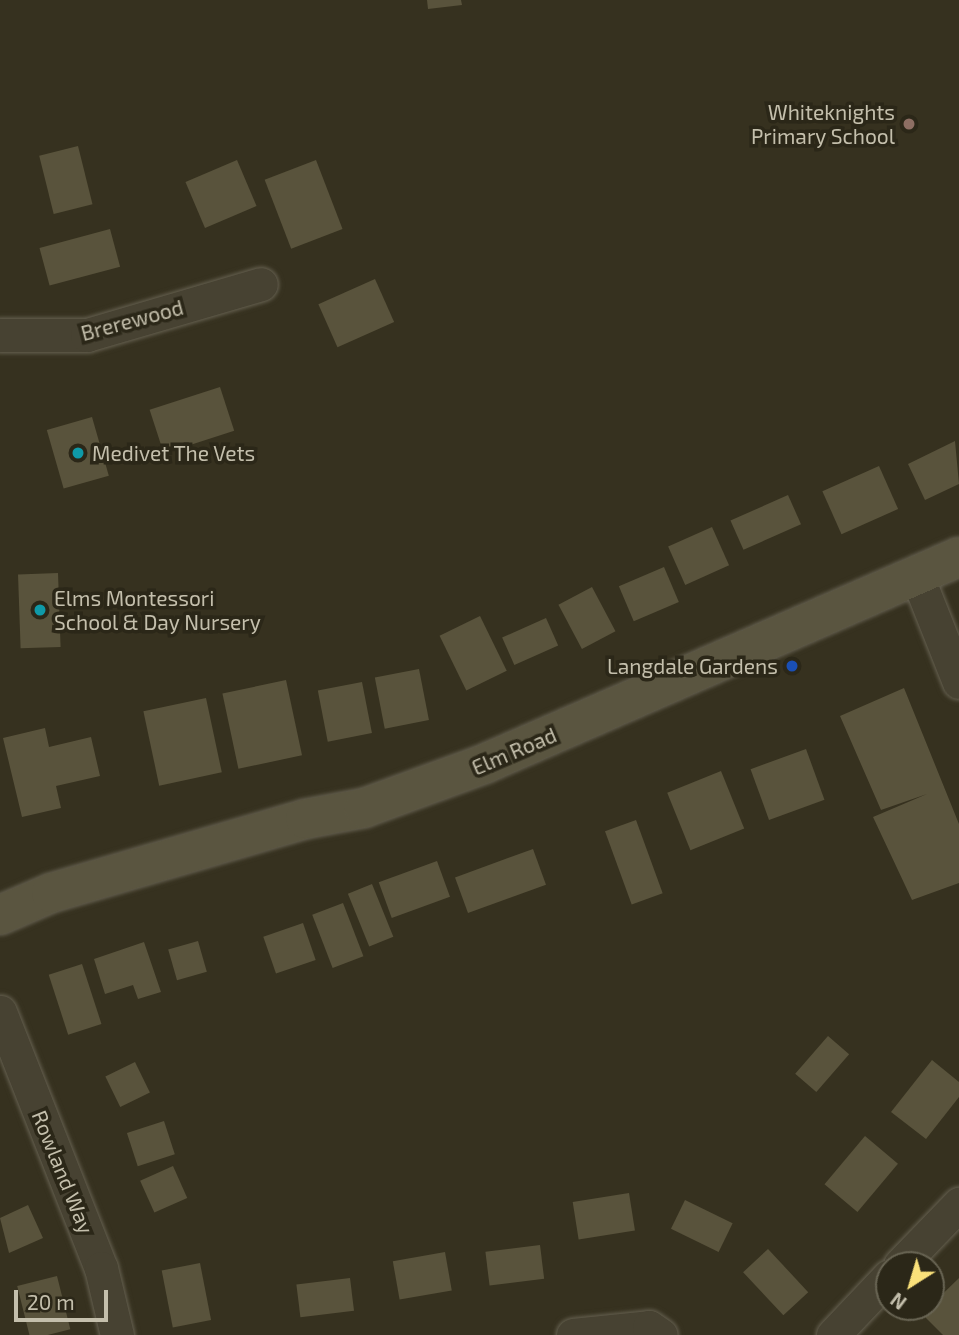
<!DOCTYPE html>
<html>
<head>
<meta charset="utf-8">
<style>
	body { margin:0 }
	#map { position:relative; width:959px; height:1335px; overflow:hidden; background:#36311f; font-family:"Exo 2",sans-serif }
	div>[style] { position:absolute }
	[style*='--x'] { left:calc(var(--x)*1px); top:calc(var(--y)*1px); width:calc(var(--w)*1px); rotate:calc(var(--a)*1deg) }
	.building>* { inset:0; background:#59533c; transform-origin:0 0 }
	.roads { filter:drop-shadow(0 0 2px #656050) drop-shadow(0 0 2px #656050) }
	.minor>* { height:33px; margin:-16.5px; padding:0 16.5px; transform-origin:16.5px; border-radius:16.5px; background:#474232 }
	.secondary>* { height:38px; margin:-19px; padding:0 19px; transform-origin:19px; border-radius:19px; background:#5a5540 }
	.dots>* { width:19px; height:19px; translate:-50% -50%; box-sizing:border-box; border:4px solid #2b2718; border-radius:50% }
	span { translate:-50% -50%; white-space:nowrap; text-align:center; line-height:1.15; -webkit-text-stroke:7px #2b2718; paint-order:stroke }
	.poi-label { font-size:21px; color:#c4bfac }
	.right { translate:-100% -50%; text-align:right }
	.left { translate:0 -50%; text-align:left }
	.street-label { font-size:21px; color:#c4bfac }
	.north { position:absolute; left:875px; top:1251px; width:70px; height:70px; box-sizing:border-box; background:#2b2718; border:2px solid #686453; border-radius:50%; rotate:217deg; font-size:19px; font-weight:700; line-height:28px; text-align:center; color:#c4bfac }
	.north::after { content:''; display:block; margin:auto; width:24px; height:32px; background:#fae17a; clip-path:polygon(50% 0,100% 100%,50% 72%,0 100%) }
	.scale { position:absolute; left:14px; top:1290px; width:94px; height:32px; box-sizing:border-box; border:4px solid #c4bfac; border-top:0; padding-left:9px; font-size:21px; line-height:24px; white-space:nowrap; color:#c4bfac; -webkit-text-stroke:5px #2b2718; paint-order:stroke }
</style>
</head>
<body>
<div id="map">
	<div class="building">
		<div style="clip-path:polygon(427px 0,461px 0,462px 5px,428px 9px)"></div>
		<div style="left:78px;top:146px;width:60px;height:40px;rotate:76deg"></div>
		<div style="left:237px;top:160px;width:50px;height:56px;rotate:67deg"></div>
		<div style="left:316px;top:160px;width:74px;height:55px;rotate:69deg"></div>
		<div style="left:110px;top:229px;width:39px;height:73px;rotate:75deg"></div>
		<div style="left:375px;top:279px;width:47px;height:62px;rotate:66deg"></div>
		<div style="left:220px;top:387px;width:46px;height:74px;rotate:72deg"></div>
		<div style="left:92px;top:417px;width:61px;height:47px;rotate:74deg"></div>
		<div style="clip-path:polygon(955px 441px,959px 484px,925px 500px,908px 464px)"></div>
		<div style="left:879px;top:466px;width:47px;height:62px;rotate:66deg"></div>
		<div style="left:788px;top:495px;width:32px;height:63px;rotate:66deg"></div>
		<div style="left:712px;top:527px;width:42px;height:48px;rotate:66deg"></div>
		<div style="left:664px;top:567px;width:38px;height:49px;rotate:67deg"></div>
		<div style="left:58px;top:573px;width:74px;height:40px;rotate:88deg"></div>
		<div style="left:592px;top:587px;width:50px;height:38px;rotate:62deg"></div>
		<div style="left:480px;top:616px;width:61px;height:45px;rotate:64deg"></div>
		<div style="left:546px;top:618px;width:30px;height:48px;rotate:66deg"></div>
		<div style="left:419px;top:669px;width:52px;height:45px;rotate:79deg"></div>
		<div style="left:286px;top:680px;width:77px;height:65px;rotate:78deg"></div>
		<div style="left:362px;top:682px;width:52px;height:45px;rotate:79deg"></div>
		<div style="clip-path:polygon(904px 688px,959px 824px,959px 883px,912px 900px,873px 817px,927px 794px,881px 810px,840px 716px)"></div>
		<div style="left:206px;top:698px;width:76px;height:64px;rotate:78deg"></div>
		<div style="clip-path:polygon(45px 728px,49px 747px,91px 737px,100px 776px,56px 786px,61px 808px,22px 817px,3px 738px)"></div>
		<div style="left:806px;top:749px;width:54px;height:59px;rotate:70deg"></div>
		<div style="left:721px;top:771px;width:62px;height:58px;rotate:68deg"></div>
		<div style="left:636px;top:820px;width:78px;height:33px;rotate:70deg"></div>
		<div style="left:533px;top:849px;width:38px;height:83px;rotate:70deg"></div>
		<div style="left:437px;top:861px;width:38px;height:62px;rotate:70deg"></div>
		<div style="left:372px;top:884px;width:57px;height:26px;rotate:68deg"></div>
		<div style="left:343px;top:903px;width:57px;height:33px;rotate:69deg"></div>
		<div style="left:303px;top:923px;width:39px;height:42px;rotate:71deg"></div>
		<div style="left:198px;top:941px;width:32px;height:31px;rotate:74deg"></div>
		<div style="clip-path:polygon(144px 942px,161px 992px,138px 999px,133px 985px,105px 994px,94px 959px)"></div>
		<div style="left:82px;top:964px;width:63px;height:35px;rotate:72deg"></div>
		<div style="left:828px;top:1036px;width:28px;height:50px;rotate:41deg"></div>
		<div style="clip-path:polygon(932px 1060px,959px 1082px,959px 1097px,926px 1139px,891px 1112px)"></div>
		<div style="left:135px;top:1062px;width:34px;height:33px;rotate:64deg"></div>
		<div style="left:164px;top:1121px;width:35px;height:39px;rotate:72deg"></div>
		<div style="left:865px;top:1136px;width:43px;height:63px;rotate:40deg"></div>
		<div style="left:173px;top:1166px;width:35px;height:36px;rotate:66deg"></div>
		<div style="left:629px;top:1193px;width:38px;height:57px;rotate:81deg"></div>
		<div style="left:685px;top:1200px;width:53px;height:32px;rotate:26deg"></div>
		<div style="clip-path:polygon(28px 1205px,43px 1238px,9px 1253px,0 1218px)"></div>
		<div style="left:540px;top:1245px;width:34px;height:55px;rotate:83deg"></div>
		<div style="left:768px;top:1249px;width:59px;height:34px;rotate:47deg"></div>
		<div style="left:445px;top:1252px;width:39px;height:53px;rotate:80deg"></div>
		<div style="left:200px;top:1263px;width:58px;height:39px;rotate:79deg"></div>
		<div style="left:57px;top:1276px;width:55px;height:41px;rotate:76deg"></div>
		<div style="left:350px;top:1278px;width:33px;height:54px;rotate:83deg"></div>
		<div style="clip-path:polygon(959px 1278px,959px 1335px,943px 1335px,922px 1314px)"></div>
	</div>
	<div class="roads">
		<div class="minor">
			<div style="--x:0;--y:335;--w:87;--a:0"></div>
			<div style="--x:87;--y:335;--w:181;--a:-16.3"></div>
			<div style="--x:917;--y:576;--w:114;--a:68.4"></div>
			<div style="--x:0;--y:1012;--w:275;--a:68.5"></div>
			<div style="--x:101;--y:1268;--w:69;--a:76.6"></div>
			<div style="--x:900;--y:1265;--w:85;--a:-46"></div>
			<div style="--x:573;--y:1335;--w:76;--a:-6"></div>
			<div style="--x:649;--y:1327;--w:14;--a:34"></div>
			<div style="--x:833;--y:1335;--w:81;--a:-46.5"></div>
		</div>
		<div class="secondary">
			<div style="--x:0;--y:915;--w:56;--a:-23.3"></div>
			<div style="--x:51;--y:893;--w:265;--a:-16.2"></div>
			<div style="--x:305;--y:819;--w:60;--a:-10.6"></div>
			<div style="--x:364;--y:808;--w:128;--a:-20.1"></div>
			<div style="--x:484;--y:764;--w:518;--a:-23.55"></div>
		</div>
	</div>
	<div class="dots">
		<div style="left:909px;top:124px;background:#8d6e63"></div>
		<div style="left:78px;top:453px;background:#0f9aa8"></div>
		<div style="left:40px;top:610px;background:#0f9aa8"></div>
		<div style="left:792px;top:666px;background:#1a4fb4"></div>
	</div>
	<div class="poi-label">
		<span class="right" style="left:895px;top:124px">Whiteknights<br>Primary School</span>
		<span class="left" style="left:92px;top:453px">Medivet The Vets</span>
		<span class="left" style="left:54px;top:610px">Elms Montessori<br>School &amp; Day Nursery</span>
		<span class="right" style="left:778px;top:666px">Langdale Gardens</span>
	</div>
	<div class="street-label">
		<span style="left:132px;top:320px;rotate:-15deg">Brerewood</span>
		<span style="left:514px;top:751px;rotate:-23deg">Elm Road</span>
		<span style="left:63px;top:1172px;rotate:68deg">Rowland Way</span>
	</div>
	<div class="north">N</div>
	<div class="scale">20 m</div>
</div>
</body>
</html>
